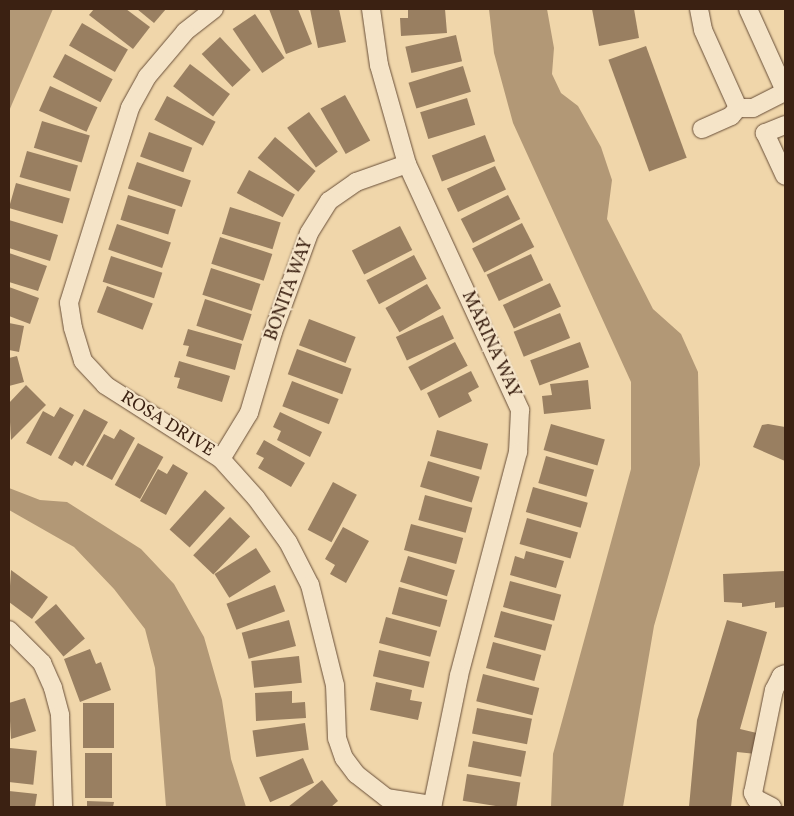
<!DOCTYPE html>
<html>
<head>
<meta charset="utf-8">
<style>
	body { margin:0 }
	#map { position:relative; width:794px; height:816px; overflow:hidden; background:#f0d6aa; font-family:Vollkorn,serif }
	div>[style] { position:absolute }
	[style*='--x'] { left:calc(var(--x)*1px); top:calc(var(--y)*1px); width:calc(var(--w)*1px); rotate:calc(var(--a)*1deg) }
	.water>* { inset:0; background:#b29876 }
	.building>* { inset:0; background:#997f61; transform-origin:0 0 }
	.roads { filter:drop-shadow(0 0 1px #684e38) drop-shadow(0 0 1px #684e38) }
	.minor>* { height:18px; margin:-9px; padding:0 9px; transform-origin:9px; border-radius:9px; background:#f5e4c8 }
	span { translate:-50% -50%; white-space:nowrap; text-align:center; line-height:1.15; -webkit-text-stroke:4.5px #f5e4c8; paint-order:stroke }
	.street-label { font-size:18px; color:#3b2112 }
	.frame { position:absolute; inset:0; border:10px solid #3b2112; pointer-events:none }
</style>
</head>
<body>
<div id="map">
	<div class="water">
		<div style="clip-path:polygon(9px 9px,53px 9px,9px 111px)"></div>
		<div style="clip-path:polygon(489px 9px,547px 9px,554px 48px,552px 74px,561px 93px,578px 106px,601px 147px,612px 180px,607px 219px,653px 309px,681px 334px,698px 372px,700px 465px,654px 626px,623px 807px,551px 807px,553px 754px,631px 469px,631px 382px,513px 123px,494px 53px)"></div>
		<div style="clip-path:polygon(9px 488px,40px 500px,67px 502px,141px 549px,174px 584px,204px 637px,222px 700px,231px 759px,246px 807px,166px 807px,155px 668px,145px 629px,114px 589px,74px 547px,9px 510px)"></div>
	</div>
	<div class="building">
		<div style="clip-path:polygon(94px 9px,126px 9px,150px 27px,133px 49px,89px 15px)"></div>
		<div style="clip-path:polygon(137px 9px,166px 9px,154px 23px)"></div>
		<div style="clip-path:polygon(269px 9px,298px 9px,312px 44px,286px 54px)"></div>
		<div style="clip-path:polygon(310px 9px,339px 9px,346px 42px,318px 48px)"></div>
		<div style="clip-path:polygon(408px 9px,445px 9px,447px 33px,401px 36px,400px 18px,408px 18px)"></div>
		<div style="clip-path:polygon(592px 9px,634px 9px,639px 38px,599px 46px)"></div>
		<div style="left:255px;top:14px;width:53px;height:27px;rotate:56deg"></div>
		<div style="left:82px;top:23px;width:53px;height:26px;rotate:30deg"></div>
		<div style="left:456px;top:35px;width:27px;height:52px;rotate:77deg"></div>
		<div style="left:220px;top:37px;width:45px;height:25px;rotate:47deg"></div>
		<div style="left:646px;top:46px;width:119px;height:40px;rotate:70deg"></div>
		<div style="left:65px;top:54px;width:54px;height:26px;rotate:28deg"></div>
		<div style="left:190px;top:64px;width:50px;height:28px;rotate:37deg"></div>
		<div style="left:463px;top:66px;width:27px;height:57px;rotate:73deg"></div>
		<div style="left:50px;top:86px;width:52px;height:27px;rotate:24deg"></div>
		<div style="left:345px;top:95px;width:52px;height:28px;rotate:61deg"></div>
		<div style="left:167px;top:96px;width:55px;height:27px;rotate:28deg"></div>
		<div style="left:467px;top:98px;width:28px;height:49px;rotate:73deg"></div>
		<div style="left:309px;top:112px;width:49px;height:27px;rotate:54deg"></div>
		<div style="left:42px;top:121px;width:50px;height:28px;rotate:17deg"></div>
		<div style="left:149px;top:132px;width:46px;height:26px;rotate:20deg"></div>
		<div style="left:485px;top:135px;width:28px;height:57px;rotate:69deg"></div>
		<div style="left:275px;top:137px;width:53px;height:27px;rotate:40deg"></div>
		<div style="left:27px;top:151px;width:53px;height:27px;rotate:16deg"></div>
		<div style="left:137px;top:162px;width:57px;height:28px;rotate:19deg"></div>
		<div style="left:495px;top:166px;width:26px;height:53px;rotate:65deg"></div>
		<div style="left:249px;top:170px;width:52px;height:26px;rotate:28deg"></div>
		<div style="left:16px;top:183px;width:56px;height:26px;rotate:16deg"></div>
		<div style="left:128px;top:195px;width:50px;height:26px;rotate:17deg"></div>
		<div style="left:508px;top:195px;width:27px;height:53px;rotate:63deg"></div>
		<div style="left:230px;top:207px;width:53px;height:28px;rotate:17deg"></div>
		<div style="clip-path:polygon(9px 220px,58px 235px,50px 261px,9px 248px)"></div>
		<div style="left:522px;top:223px;width:27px;height:56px;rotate:63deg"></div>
		<div style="left:117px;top:224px;width:57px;height:27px;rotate:19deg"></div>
		<div style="left:400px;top:226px;width:27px;height:54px;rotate:63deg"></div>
		<div style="left:220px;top:237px;width:55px;height:28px;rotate:18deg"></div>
		<div style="clip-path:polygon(9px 253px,47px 266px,38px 291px,9px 282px)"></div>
		<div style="left:531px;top:254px;width:29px;height:49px;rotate:65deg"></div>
		<div style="left:414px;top:255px;width:27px;height:54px;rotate:62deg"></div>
		<div style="left:111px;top:256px;width:54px;height:27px;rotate:18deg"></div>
		<div style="left:211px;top:268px;width:52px;height:28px;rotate:18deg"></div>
		<div style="left:550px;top:283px;width:26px;height:52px;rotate:65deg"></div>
		<div style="left:427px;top:284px;width:28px;height:48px;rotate:60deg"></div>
		<div style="left:107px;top:286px;width:49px;height:28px;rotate:21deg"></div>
		<div style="clip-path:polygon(9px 287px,39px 298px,30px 324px,9px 316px)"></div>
		<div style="left:205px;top:299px;width:49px;height:28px;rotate:18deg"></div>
		<div style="left:560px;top:313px;width:27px;height:50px;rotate:68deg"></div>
		<div style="left:443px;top:315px;width:26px;height:52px;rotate:65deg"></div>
		<div style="left:309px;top:319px;width:50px;height:28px;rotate:21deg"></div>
		<div style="clip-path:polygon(9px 323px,24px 326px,19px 352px,9px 350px)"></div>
		<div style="clip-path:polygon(188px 329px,242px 344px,235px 370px,186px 356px,189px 346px,183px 345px)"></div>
		<div style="left:455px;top:342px;width:27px;height:53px;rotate:62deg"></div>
		<div style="left:580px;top:342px;width:27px;height:53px;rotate:70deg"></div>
		<div style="left:297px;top:349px;width:58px;height:27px;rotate:20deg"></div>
		<div style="clip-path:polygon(17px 356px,24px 382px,9px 386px,9px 358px)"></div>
		<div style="clip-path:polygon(179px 361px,230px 376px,222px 402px,177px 388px,180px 378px,174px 377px)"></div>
		<div style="clip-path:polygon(471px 371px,479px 387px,468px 393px,472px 401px,439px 418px,427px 393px)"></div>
		<div style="clip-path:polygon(588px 380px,591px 409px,544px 414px,542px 396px,552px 395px,550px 384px)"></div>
		<div style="left:292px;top:381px;width:50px;height:27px;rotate:21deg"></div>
		<div style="clip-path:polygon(26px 385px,46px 405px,11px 440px,9px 403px)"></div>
		<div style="clip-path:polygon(60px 407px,74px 415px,51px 456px,26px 443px,43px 411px,54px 417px)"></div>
		<div style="clip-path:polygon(84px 409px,108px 422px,83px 466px,75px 461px,72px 466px,58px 458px)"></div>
		<div style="clip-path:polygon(280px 412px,322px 432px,310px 457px,277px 440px,281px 431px,273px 427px)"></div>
		<div style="left:551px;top:424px;width:56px;height:27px;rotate:16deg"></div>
		<div style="clip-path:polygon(768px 424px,785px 427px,785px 461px,753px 447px,762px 425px)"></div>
		<div style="clip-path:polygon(120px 429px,135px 438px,112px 480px,86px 466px,104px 434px,114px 439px)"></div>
		<div style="left:437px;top:430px;width:53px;height:27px;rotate:15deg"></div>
		<div style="clip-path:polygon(264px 440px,305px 463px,291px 487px,258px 468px,264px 458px,256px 454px)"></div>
		<div style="left:138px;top:443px;width:29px;height:48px;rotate:29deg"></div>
		<div style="left:546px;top:456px;width:50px;height:28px;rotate:16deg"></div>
		<div style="left:428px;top:461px;width:54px;height:27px;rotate:17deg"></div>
		<div style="clip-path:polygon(173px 464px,188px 473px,166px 515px,140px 501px,158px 469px,167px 474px)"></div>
		<div style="left:333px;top:482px;width:27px;height:54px;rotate:28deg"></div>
		<div style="left:533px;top:487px;width:57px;height:26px;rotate:16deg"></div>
		<div style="left:205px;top:490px;width:27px;height:53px;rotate:42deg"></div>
		<div style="left:425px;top:495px;width:49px;height:26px;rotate:15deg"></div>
		<div style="left:230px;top:517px;width:28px;height:53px;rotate:44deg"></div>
		<div style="left:527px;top:518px;width:53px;height:27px;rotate:16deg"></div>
		<div style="left:411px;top:524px;width:54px;height:27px;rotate:15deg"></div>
		<div style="clip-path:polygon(343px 527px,369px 541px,346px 583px,330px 574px,335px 565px,325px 559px)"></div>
		<div style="left:256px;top:548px;width:28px;height:49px;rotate:58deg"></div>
		<div style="clip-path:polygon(526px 551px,564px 561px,556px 588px,510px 575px,515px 556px,524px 559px)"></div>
		<div style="left:408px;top:556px;width:49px;height:27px;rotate:17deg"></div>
		<div style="clip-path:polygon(11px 570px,48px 597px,32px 619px,9px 602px)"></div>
		<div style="clip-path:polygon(785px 571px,785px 607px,775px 608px,775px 602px,742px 607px,742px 603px,724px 602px,723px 574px)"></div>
		<div style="left:510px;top:581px;width:53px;height:27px;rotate:15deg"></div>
		<div style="left:275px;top:585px;width:28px;height:52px;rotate:69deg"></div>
		<div style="left:399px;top:587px;width:50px;height:28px;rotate:15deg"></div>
		<div style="left:56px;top:604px;width:45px;height:28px;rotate:50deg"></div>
		<div style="left:501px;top:611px;width:53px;height:27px;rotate:15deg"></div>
		<div style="left:386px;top:617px;width:53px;height:27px;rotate:15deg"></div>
		<div style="left:289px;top:620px;width:27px;height:49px;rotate:75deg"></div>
		<div style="clip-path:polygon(727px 620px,767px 632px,740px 729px,761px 734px,756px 754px,737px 752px,731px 807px,689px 807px,697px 720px)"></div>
		<div style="left:493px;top:642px;width:50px;height:27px;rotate:15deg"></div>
		<div style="clip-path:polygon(90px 649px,96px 664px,101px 662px,111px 690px,80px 702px,64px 659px)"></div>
		<div style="left:379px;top:650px;width:52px;height:27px;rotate:13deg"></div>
		<div style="left:299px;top:656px;width:27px;height:48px;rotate:84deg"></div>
		<div style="left:483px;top:674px;width:58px;height:28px;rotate:14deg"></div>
		<div style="clip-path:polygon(376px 682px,412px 690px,410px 700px,422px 702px,418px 720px,370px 710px)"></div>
		<div style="clip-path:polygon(292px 691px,292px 703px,305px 702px,306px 718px,256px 721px,255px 693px)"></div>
		<div style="clip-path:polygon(25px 698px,36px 731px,11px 739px,9px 703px)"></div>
		<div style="left:83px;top:703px;width:31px;height:45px"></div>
		<div style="left:477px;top:708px;width:56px;height:26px;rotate:11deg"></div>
		<div style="left:305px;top:723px;width:27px;height:53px;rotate:82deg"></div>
		<div style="left:473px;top:741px;width:54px;height:26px;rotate:11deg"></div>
		<div style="left:10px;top:748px;width:27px;height:34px;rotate:6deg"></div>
		<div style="left:85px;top:753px;width:27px;height:45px"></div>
		<div style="left:303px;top:758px;width:27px;height:48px;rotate:66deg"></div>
		<div style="left:467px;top:774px;width:54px;height:27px;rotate:9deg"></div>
		<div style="clip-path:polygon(322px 780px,338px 801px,331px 807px,288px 807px)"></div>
		<div style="clip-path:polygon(9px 791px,37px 794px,35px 807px,9px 807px)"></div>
		<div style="clip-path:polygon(87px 801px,114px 802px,113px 807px,87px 807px)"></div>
	</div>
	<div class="roads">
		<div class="minor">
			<div style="--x:214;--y:9;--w:37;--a:142"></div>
			<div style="--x:185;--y:32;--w:59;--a:130.2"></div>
			<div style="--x:147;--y:77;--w:35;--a:119"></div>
			<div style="--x:130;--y:108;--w:204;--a:107.4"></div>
			<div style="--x:69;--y:303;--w:25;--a:81"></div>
			<div style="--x:73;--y:328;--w:34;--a:73"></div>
			<div style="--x:83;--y:361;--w:33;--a:47"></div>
			<div style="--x:105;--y:385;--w:138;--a:32.5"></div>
			<div style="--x:221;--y:459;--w:52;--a:48.1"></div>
			<div style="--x:256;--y:498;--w:54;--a:54"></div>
			<div style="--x:288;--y:542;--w:48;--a:62.9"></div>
			<div style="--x:310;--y:585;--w:103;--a:76"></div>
			<div style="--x:335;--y:685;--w:53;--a:87.8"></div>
			<div style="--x:337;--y:738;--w:21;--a:71"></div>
			<div style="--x:344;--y:758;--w:20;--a:53"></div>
			<div style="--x:356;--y:774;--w:39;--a:38"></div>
			<div style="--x:387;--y:798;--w:46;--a:8.8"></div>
			<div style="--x:371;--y:9;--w:57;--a:81.9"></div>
			<div style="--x:379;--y:65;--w:103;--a:74.2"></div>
			<div style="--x:407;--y:164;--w:271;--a:65.3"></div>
			<div style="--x:520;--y:410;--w:42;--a:92.7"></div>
			<div style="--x:518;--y:452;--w:232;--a:104.8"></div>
			<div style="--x:459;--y:676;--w:134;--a:101.6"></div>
			<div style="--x:699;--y:9;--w:21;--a:79"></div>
			<div style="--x:703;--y:30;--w:85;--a:65.8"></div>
			<div style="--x:738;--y:108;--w:15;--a:0"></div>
			<div style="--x:753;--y:108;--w:36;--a:-27"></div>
			<div style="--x:748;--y:9;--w:90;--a:65.7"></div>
			<div style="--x:785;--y:125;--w:22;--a:158"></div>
			<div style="--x:765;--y:133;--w:47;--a:65.1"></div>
			<div style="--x:702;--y:129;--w:32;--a:-24"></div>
			<div style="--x:731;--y:116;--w:11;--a:-49"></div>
			<div style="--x:221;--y:459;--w:54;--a:-58.7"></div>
			<div style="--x:249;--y:413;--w:84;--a:-73.5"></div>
			<div style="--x:273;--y:332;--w:105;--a:-70"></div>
			<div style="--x:309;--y:233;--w:38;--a:-58"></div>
			<div style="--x:329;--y:201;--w:33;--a:-35"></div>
			<div style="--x:356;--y:182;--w:54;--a:-19.4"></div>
			<div style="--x:9;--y:630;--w:47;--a:45"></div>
			<div style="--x:42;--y:663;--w:27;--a:66"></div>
			<div style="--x:53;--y:688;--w:28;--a:75"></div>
			<div style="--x:60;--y:715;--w:92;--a:88.1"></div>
			<div style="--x:772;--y:807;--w:18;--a:-153"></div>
			<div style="--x:756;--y:799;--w:7;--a:-117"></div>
			<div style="--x:753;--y:793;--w:105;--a:-78.5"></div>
			<div style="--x:774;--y:690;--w:16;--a:-63"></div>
			<div style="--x:781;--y:676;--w:4;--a:-27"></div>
		</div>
	</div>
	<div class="street-label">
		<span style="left:290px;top:290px;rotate:-70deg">BONITA WAY</span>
		<span style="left:490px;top:345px;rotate:65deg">MARINA WAY</span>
		<span style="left:167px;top:425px;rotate:32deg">ROSA DRIVE</span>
	</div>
	<div class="frame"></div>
</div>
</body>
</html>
